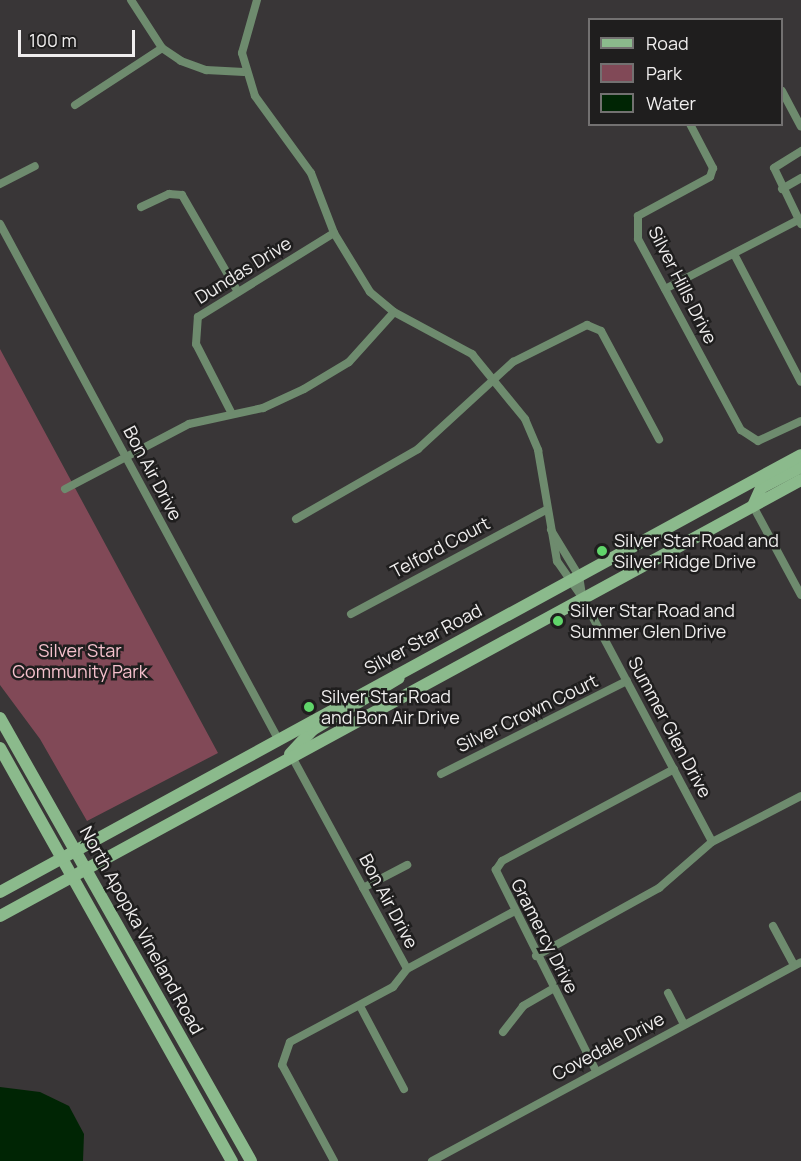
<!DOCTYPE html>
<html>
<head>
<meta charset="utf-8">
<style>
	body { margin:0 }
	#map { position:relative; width:801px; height:1161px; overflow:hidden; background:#393637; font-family:Manrope,sans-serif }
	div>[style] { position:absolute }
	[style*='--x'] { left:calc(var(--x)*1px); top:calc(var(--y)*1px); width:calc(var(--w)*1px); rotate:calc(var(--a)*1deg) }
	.green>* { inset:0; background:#814957 }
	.water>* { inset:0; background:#002504 }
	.street>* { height:8px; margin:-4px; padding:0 4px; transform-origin:4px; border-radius:4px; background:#6e8b6e }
	.secondary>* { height:12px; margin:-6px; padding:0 6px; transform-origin:6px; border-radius:6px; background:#8bba8c }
	.dots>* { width:16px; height:16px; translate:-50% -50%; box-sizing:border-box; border:3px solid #1f1e1e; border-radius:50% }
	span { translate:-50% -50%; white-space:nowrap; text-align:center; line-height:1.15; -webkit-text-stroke:5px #1f1e1e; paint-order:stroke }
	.street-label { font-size:18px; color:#f0eeee }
	.poi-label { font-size:18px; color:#f0eeee }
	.left { translate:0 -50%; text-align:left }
	.park-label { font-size:18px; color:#f5c1cd }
	.legend { position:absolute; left:588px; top:18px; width:195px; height:108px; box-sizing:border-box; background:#1f1e1e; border:2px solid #737171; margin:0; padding:8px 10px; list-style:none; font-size:18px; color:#f0eeee }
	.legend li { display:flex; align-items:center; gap:12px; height:30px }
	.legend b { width:30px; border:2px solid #737171 }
	.scale { position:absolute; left:18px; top:30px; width:117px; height:27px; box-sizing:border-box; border:3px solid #f0eeee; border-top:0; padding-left:8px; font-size:18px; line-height:21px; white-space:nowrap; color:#f0eeee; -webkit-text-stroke:4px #1f1e1e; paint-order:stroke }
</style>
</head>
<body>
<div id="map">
	<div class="green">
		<div style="clip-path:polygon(0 349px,218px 753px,87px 821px,40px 739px,0 685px)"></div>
	</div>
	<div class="water">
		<div style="clip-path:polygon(0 1087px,40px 1092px,69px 1106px,84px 1134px,83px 1161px,0 1161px)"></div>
	</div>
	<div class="street">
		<div style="--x:131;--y:0;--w:57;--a:57.1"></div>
		<div style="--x:162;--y:48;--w:23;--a:34"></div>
		<div style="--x:181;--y:61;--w:27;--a:20"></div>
		<div style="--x:206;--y:70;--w:38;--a:3"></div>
		<div style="--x:257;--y:0;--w:55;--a:105.8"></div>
		<div style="--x:242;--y:53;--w:45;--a:73.2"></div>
		<div style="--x:255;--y:96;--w:95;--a:54"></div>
		<div style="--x:311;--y:173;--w:64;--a:69"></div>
		<div style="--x:334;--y:233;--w:69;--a:58.6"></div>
		<div style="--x:370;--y:292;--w:31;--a:40"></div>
		<div style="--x:394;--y:312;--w:89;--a:28.3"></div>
		<div style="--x:472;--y:354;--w:84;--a:50.8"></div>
		<div style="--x:525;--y:419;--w:34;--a:67"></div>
		<div style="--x:538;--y:450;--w:113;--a:80.3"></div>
		<div style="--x:557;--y:561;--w:44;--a:55.2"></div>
		<div style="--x:582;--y:597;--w:277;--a:62"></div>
		<div style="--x:782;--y:91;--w:40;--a:62"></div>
		<div style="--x:75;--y:105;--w:104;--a:-33.2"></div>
		<div style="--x:690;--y:124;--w:50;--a:62.4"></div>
		<div style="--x:713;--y:168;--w:9;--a:108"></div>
		<div style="--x:710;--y:177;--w:82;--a:151.6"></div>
		<div style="--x:638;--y:216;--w:23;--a:90"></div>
		<div style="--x:638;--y:239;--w:217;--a:61.7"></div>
		<div style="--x:741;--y:430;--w:20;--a:33"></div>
		<div style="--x:758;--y:441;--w:47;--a:-24.9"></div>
		<div style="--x:0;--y:184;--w:39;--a:-27"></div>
		<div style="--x:782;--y:189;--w:22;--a:-30"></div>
		<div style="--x:141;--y:207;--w:31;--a:-25"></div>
		<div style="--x:169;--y:194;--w:13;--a:4"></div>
		<div style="--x:182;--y:195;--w:112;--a:60"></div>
		<div style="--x:0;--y:224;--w:583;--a:61.63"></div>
		<div style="--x:801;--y:224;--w:62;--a:-115.7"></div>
		<div style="--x:774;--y:168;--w:32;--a:-32"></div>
		<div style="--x:734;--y:254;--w:144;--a:62.4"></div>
		<div style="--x:665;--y:289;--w:150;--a:-27.4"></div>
		<div style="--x:231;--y:412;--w:76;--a:-117.2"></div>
		<div style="--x:196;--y:344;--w:27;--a:-86"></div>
		<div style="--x:198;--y:317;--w:160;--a:-31.7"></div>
		<div style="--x:65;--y:489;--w:140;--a:-27.7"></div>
		<div style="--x:189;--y:424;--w:76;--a:-12.2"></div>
		<div style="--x:263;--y:408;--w:45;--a:-24.9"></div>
		<div style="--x:304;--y:389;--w:52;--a:-31"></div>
		<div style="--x:349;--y:362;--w:67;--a:-48"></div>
		<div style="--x:753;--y:506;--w:101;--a:61.7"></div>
		<div style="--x:296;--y:519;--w:141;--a:-29.8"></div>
		<div style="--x:418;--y:449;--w:129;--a:-42.5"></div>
		<div style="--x:513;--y:362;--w:83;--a:-26.6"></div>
		<div style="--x:587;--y:325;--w:15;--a:23"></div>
		<div style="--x:601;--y:331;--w:123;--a:61.8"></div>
		<div style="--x:551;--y:530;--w:54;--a:58.7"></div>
		<div style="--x:579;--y:576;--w:20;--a:81"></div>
		<div style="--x:351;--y:614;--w:221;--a:-28.1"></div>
		<div style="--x:291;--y:755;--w:243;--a:61.5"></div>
		<div style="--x:441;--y:774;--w:208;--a:-26.6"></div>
		<div style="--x:363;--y:888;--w:50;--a:-27.6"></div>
		<div style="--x:773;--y:926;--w:44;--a:61.7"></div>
		<div style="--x:536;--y:956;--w:141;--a:-28.9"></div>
		<div style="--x:659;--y:888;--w:70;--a:-41"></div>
		<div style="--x:712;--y:842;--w:100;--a:-27.3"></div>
		<div style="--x:668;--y:993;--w:35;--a:63"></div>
		<div style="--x:360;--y:1006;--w:94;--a:62.1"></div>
		<div style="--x:503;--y:1032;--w:33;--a:-52"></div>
		<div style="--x:523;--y:1006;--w:34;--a:-30"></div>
		<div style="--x:596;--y:1071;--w:225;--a:-116.5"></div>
		<div style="--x:496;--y:870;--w:11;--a:-56"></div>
		<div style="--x:502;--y:861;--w:195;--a:-28.1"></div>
		<div style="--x:334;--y:1161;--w:109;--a:-118.4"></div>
		<div style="--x:282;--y:1065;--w:24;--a:-71"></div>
		<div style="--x:290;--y:1042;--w:117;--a:-28.1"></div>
		<div style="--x:393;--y:987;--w:23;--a:-52"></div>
		<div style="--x:407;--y:969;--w:120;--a:-28.3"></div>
		<div style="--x:432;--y:1161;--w:419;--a:-28.3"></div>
	</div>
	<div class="secondary">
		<div style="--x:753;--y:506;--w:20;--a:-66"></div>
		<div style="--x:761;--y:488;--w:45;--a:-27.7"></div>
		<div style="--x:0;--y:718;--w:509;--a:60.46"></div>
		<div style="--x:0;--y:748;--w:474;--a:60.7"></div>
		<div style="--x:290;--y:754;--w:33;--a:-47"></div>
		<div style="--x:312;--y:730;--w:101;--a:-30.9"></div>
		<div style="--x:0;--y:892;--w:912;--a:-28.62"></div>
		<div style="--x:0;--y:916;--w:912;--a:-28.56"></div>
	</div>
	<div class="dots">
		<div style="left:602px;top:551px;background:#60d56a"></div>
		<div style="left:558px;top:621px;background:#60d56a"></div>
		<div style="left:309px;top:707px;background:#60d56a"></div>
	</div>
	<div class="street-label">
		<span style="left:243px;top:270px;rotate:-32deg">Dundas Drive</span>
		<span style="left:683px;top:285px;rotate:63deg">Silver Hills Drive</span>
		<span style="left:153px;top:473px;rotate:62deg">Bon Air Drive</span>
		<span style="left:440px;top:547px;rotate:-28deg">Telford Court</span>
		<span style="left:423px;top:639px;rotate:-28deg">Silver Star Road</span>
		<span style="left:527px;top:713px;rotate:-26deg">Silver Crown Court</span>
		<span style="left:670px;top:727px;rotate:62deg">Summer Glen Drive</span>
		<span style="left:389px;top:901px;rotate:62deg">Bon Air Drive</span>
		<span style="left:142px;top:930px;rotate:61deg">North Apopka Vineland Road</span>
		<span style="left:545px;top:936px;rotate:63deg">Gramercy Drive</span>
		<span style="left:608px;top:1046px;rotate:-28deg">Covedale Drive</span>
	</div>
	<div class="poi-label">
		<span class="left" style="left:614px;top:551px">Silver Star Road and<br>Silver Ridge Drive</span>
		<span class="left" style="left:570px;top:621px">Silver Star Road and<br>Summer Glen Drive</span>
		<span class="left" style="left:321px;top:707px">Silver Star Road<br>and Bon Air Drive</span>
	</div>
	<div class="park-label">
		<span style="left:80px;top:661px">Silver Star<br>Community Park</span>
	</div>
	<ul class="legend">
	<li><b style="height:8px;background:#8bba8c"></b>Road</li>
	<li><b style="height:16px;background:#814957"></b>Park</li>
	<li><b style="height:16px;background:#002504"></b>Water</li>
	</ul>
	<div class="scale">100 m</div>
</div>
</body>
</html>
